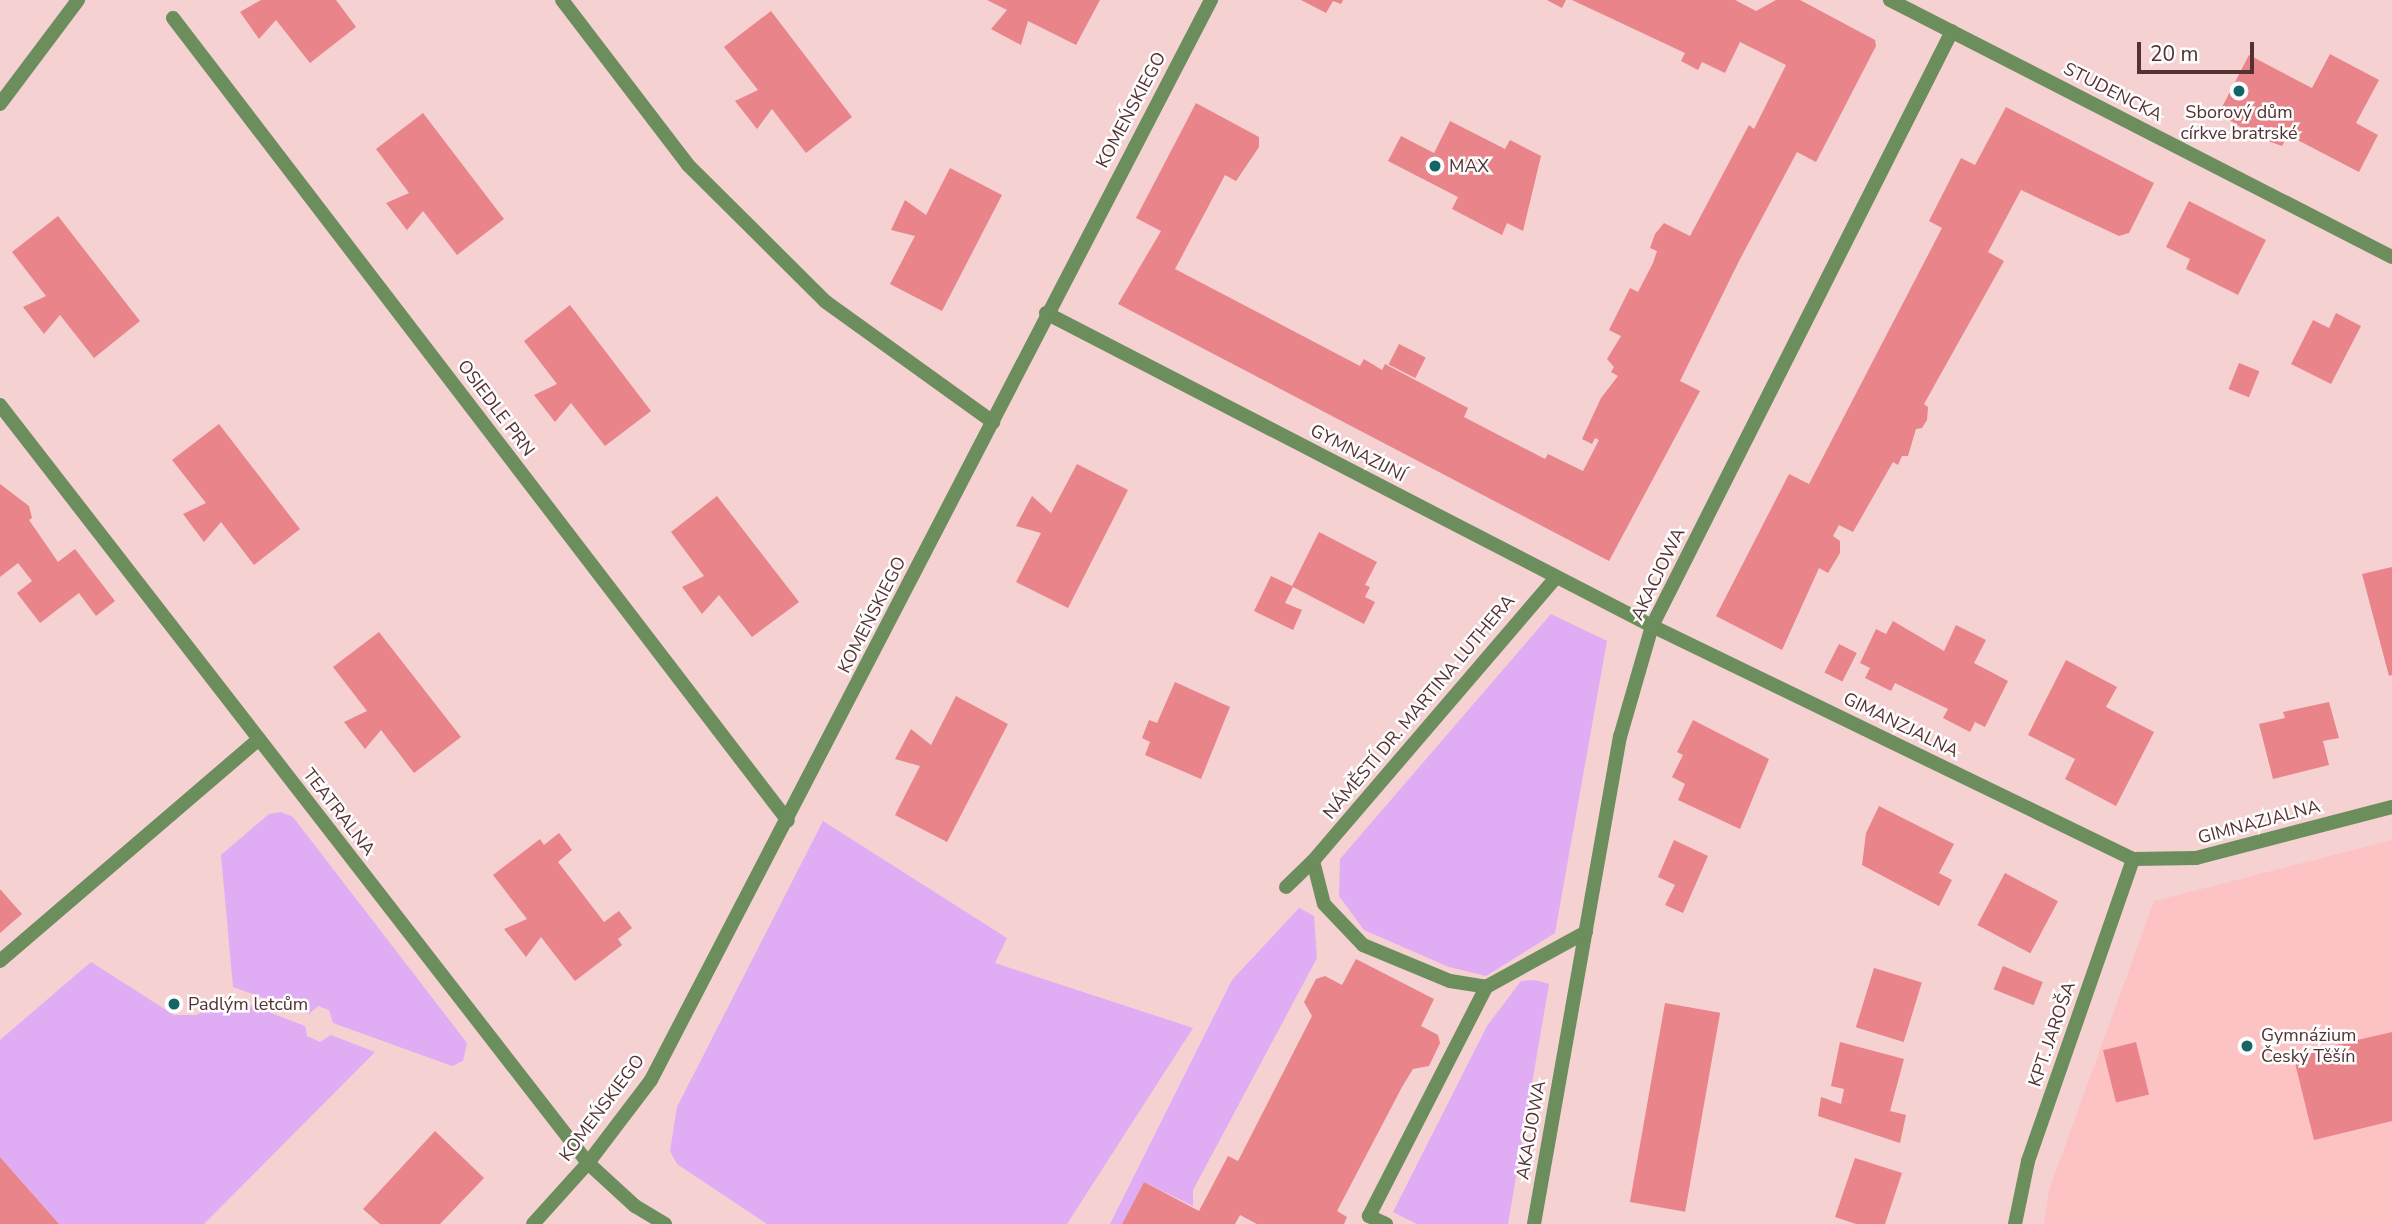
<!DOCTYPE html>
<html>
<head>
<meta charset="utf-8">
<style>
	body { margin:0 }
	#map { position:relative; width:2392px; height:1224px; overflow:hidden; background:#f5d1d2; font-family:"Nunito Sans",sans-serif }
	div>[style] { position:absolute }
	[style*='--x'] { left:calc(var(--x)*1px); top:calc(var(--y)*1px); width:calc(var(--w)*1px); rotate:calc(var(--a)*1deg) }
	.built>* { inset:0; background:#fdc3c4 }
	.green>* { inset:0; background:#e0acf3 }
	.building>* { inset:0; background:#e8848a; transform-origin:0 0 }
	.service>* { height:14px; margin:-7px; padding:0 7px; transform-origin:7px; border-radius:7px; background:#6b8e5c }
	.minor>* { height:14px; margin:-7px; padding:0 7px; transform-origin:7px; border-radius:7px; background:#6b8e5c }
	.tertiary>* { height:14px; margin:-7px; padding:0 7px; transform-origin:7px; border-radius:7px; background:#6b8e5c }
	.dots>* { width:19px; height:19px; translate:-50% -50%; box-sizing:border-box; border:4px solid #fdfdfd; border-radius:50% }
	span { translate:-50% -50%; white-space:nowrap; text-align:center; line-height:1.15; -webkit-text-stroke:5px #fdfdfd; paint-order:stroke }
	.street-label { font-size:18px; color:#543133 }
	.poi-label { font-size:18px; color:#543133 }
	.left { translate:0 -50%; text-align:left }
	.scale { position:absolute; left:2137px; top:42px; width:117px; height:32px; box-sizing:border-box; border:4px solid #543133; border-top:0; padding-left:9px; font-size:21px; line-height:24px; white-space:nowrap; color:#543133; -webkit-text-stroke:5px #fdfdfd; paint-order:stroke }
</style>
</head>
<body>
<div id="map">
	<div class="built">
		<div style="clip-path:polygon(2392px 840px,2392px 1224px,2044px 1224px,2049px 1190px,2154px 901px)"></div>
	</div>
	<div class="green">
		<div style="clip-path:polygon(1551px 614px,1607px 641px,1555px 933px,1486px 976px,1449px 967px,1364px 930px,1339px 896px,1340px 859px)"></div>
		<div style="clip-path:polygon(281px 812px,293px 817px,467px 1043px,463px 1061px,452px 1066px,333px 1023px,329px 1010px,318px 1006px,309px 1014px,233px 987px,221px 855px,269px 814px)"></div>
		<div style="clip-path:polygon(823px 821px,1007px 938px,995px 963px,1193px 1028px,1067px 1224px,767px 1224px,677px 1164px,670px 1151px,677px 1107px)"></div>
		<div style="clip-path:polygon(1299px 908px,1314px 916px,1317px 958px,1193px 1190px,1193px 1206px,1144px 1182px,1122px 1224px,1110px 1224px,1232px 980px)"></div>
		<div style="clip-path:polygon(91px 962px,174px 1015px,196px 1015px,229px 997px,305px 1026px,307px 1036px,320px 1042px,331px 1035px,375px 1052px,204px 1224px,59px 1224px,0 1157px,0 1040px)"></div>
		<div style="clip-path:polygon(1535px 980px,1549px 984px,1508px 1224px,1417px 1224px,1393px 1212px,1487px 1026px,1521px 981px)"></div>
	</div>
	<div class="building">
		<div style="clip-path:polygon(261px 0,336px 0,356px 27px,310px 63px,276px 20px,259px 39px,240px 12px)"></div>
		<div style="clip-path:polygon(987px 0,1100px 0,1076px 45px,1028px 21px,1021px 45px,991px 29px,1007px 10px)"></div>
		<div style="clip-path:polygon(1301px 0,1343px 0,1341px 4px,1333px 1px,1326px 13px)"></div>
		<div style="clip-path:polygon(1547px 0,1566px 0,1562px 8px)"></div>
		<div style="clip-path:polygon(1572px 0,1735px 0,1756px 11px,1776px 0,1800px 0,1875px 40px,1876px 46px,1816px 162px,1797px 152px,1739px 261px,1680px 381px,1700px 391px,1609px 561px,1118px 304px,1161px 231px,1136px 218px,1196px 103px,1259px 137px,1259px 147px,1236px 181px,1225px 175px,1175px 269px,1360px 366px,1364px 359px,1382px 370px,1385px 364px,1468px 408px,1464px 417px,1545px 459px,1548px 454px,1583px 471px,1599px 440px,1595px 438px,1592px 444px,1582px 439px,1601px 398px,1618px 376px,1611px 372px,1614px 367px,1607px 359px,1621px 336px,1609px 330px,1630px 288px,1638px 292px,1653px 263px,1657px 251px,1650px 248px,1655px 234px,1664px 223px,1690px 236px,1749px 125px,1754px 129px,1786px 65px,1740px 42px,1725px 73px,1702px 62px,1698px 70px,1681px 61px,1685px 53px)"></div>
		<div style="clip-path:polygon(771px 11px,852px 117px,806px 153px,772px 109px,757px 129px,735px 101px,758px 90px,724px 47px)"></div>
		<div style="clip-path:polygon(2330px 54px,2379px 80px,2356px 123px,2378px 135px,2359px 172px,2288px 135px,2282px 146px,2254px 136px,2219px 113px,2249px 55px,2312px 88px)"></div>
		<div style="clip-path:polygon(2006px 107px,2154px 183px,2129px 233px,2119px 236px,2021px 190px,1988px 252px,2004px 261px,1924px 404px,1928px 407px,1927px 420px,1922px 428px,1916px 429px,1908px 456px,1902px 456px,1898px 465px,1893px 462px,1853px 532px,1839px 525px,1833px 536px,1840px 541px,1840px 553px,1828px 573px,1819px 568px,1782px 650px,1716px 616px,1789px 474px,1809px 484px,1942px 228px,1929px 221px,1961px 158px,1975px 165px)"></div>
		<div style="clip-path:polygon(423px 113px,504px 219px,457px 255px,423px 211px,407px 230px,386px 203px,409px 193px,376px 149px)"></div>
		<div style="clip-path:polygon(1450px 121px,1505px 149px,1510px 140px,1541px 156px,1523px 231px,1507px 223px,1502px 235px,1452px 209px,1458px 197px,1388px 161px,1401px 136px,1434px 153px)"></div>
		<div style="clip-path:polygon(950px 168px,1002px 195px,942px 311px,890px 284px,915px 236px,891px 230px,905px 200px,926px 215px)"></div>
		<div style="clip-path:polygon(2189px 201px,2266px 240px,2238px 295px,2186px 269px,2190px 259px,2166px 247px)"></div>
		<div style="clip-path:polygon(58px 216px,140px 321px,94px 358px,60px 315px,44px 334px,23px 307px,46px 296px,12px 252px)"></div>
		<div style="clip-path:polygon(570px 305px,651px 411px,605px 446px,571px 403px,555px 422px,534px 395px,557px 384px,524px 341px)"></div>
		<div style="clip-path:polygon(2336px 313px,2361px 326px,2331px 384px,2291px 364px,2313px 320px,2329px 328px)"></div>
		<div style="left:1399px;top:344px;width:30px;height:23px;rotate:27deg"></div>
		<div style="left:2239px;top:363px;width:22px;height:28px;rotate:22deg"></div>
		<div style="clip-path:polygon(219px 424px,300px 529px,254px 565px,221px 522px,204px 542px,183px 514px,206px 503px,172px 460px)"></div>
		<div style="clip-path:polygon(1077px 464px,1128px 490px,1068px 608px,1016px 582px,1041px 533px,1016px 526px,1032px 496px,1051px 513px)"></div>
		<div style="clip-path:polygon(0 484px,29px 506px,32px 518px,29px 520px,58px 562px,75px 549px,115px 601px,96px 616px,79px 593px,40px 623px,17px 593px,32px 581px,18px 563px,0 577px)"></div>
		<div style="clip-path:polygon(717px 496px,799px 602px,752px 637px,719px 595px,702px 614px,682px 587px,704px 576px,671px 532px)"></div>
		<div style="clip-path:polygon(1319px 532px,1377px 562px,1365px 585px,1370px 587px,1365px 597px,1375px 602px,1364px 624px,1293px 587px,1285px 603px,1302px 610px,1293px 630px,1254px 611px,1271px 576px,1292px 586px)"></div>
		<div style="clip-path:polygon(2392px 567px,2392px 675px,2389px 676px,2362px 574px)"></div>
		<div style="clip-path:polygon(1893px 621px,1944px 651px,1956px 625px,1986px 640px,1974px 663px,2008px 681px,1985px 727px,1975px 722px,1970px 732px,1943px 718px,1948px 709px,1895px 683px,1891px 691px,1865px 678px,1870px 668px,1860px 663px,1876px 629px,1886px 634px)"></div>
		<div style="clip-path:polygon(379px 632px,461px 737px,414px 773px,381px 730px,365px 749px,344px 722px,367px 711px,333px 667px)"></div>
		<div style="left:1839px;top:644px;width:20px;height:32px;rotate:27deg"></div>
		<div style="clip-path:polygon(2066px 660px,2117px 687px,2106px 707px,2154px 732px,2116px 806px,2065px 779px,2075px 759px,2028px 735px)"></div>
		<div style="clip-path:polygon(1175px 682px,1230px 707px,1201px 779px,1145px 755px,1150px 742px,1142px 738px,1149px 720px,1157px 723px)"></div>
		<div style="clip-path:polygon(956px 696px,1008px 724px,947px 842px,895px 815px,920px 766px,895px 759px,911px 729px,931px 745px)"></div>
		<div style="clip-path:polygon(2329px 702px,2339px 738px,2323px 741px,2329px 765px,2273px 779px,2259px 724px,2285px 718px,2283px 712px)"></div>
		<div style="clip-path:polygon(1693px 720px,1769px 759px,1740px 829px,1678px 800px,1685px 784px,1672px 777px,1683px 755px,1677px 752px)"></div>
		<div style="clip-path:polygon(1879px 806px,1954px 844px,1939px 873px,1952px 880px,1939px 906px,1862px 865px,1866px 833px)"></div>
		<div style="clip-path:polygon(559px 833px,572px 850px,558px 862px,604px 922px,619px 911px,632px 928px,618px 939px,622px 945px,575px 981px,541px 937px,526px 957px,504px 929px,527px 919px,493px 875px,540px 839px,544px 845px)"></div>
		<div style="clip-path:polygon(1674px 840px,1708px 856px,1683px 913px,1665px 905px,1675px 885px,1658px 877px)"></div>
		<div style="left:2005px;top:873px;width:60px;height:59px;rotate:28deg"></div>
		<div style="clip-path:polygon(0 889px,22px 914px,0 933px)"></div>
		<div style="clip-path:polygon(1356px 959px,1434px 999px,1421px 1026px,1438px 1035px,1440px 1043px,1429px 1066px,1413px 1069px,1402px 1087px,1337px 1211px,1347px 1217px,1344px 1224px,1257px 1224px,1240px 1215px,1235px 1224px,1122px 1224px,1144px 1182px,1199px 1211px,1228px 1156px,1238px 1161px,1312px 1016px,1304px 1002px,1316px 979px,1325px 976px,1342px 985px)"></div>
		<div style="left:2003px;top:966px;width:43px;height:25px;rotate:22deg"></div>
		<div style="left:1874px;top:968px;width:50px;height:62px;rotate:17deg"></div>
		<div style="left:1665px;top:1003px;width:56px;height:202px;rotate:10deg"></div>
		<div style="clip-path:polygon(2392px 1032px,2392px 1121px,2314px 1140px,2293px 1055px)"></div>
		<div style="clip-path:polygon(1840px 1042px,1904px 1059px,1890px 1111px,1906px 1115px,1900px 1143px,1818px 1116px,1821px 1097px,1841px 1104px,1844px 1089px,1831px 1086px)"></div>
		<div style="left:2136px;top:1042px;width:54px;height:34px;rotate:76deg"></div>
		<div style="clip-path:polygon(435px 1131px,484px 1178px,440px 1224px,380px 1224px,363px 1209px)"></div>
		<div style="clip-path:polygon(0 1157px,59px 1224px,0 1224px)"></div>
		<div style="clip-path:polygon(1855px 1158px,1902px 1173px,1885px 1224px,1856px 1224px,1835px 1217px)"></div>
	</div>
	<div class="service">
		<div style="--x:1313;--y:861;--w:44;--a:75.7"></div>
		<div style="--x:1324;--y:904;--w:57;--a:46.4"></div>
		<div style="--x:1363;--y:945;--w:94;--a:22.5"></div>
		<div style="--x:1450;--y:981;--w:36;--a:9"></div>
		<div style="--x:1486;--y:987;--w:114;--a:-28.8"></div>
		<div style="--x:1386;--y:1224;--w:19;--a:-155"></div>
		<div style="--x:1369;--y:1216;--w:257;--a:-62.9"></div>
	</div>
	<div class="minor">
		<div style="--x:562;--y:0;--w:208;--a:52.6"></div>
		<div style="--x:688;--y:165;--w:194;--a:44.8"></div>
		<div style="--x:826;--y:302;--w:206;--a:35.7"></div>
		<div style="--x:1890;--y:0;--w:564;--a:27.11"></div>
		<div style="--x:173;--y:18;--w:1011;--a:52.55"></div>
		<div style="--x:1046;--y:313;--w:682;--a:27.32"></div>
		<div style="--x:1652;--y:626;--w:534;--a:25.85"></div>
		<div style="--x:2133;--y:859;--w:63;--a:-0.9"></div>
		<div style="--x:2196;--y:858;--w:203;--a:-14.6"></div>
		<div style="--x:0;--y:405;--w:959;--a:52.2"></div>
		<div style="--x:588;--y:1163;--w:64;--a:42.5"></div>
		<div style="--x:635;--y:1206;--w:35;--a:31"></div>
		<div style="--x:1286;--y:887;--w:37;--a:-44"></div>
		<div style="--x:1313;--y:861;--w:374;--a:-49.4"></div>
		<div style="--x:0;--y:961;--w:341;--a:-40.6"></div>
		<div style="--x:533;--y:1224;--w:82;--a:-48"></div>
		<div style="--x:588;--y:1163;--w:104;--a:-52.8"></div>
		<div style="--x:651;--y:1080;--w:1217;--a:-62.59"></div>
		<div style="--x:1534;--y:1224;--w:495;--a:-80"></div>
		<div style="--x:1620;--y:737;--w:116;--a:-73.9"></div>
		<div style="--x:1652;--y:626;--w:666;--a:-63.24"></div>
		<div style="--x:2015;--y:1224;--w:64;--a:-78.3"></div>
		<div style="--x:2028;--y:1161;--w:320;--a:-70.8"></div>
	</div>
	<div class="tertiary">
		<div style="--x:0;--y:104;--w:130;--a:-53.1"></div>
	</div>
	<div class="dots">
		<div style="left:2239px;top:91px;background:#156566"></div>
		<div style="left:1435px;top:166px;background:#156566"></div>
		<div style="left:174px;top:1004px;background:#156566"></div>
		<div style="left:2247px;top:1046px;background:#156566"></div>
	</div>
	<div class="street-label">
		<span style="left:2113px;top:92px;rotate:27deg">STUDENCKA</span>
		<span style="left:1131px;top:110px;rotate:-62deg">KOMEŃSKIEGO</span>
		<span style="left:496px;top:408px;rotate:53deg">OSIEDLE PRN</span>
		<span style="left:1358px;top:453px;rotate:27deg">GYMNAZIJNÍ</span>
		<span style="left:1658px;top:574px;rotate:-64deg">AKACJOWA</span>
		<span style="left:872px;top:615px;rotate:-63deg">KOMEŃSKIEGO</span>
		<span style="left:1419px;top:707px;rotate:-50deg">NÁMĚSTÍ DR. MARTINA LUTHERA</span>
		<span style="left:1901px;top:725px;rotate:26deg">GIMANZJALNA</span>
		<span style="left:339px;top:812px;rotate:52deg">TEATRALNA</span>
		<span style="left:2259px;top:822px;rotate:-15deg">GIMNAZJALNA</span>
		<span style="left:2052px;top:1034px;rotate:-71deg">KPT. JAROŠA</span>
		<span style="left:602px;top:1108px;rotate:-53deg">KOMEŃSKIEGO</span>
		<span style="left:1531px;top:1130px;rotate:-80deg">AKACJOWA</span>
	</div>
	<div class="poi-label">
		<span style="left:2239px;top:123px">Sborový dům<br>církve bratrské</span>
		<span class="left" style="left:1449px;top:166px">MAX</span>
		<span class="left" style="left:188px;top:1004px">Padlým letcům</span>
		<span class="left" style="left:2261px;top:1046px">Gymnázium<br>Český Těšín</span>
	</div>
	<div class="scale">20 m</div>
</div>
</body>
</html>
